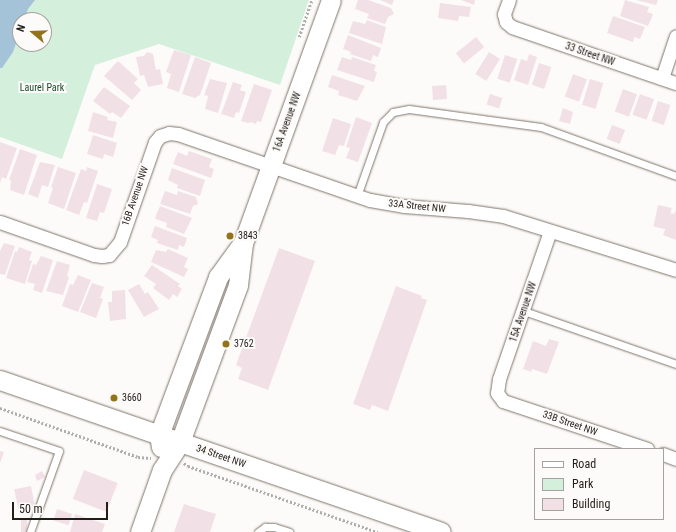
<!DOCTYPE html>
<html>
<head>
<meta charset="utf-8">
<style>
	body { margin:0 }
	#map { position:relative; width:676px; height:532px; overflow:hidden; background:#fdfbf9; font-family:"Roboto Condensed",sans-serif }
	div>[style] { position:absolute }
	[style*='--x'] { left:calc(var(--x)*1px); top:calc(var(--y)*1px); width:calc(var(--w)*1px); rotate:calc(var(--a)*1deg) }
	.green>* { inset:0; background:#d4f0dc }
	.water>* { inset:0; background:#a4c3d9 }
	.building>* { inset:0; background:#f2e0e7; transform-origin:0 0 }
	.path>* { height:2.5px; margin-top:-1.25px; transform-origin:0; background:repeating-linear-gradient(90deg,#b0aeaa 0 2px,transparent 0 4px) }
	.roads { filter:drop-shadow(0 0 1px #7e7469) drop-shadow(0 0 1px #7e7469) }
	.lane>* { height:7px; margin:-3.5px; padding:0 3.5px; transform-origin:3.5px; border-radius:3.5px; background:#fff }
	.street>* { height:13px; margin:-6.5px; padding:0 6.5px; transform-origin:6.5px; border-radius:6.5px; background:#fff }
	.secondary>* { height:19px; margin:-9.5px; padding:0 9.5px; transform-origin:9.5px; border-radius:9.5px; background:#fff }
	.dots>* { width:11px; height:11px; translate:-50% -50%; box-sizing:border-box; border:2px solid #fdfbf9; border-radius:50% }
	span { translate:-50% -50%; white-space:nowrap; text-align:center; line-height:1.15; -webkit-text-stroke:4px #fdfbf9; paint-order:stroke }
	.street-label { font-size:10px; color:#211d18 }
	.park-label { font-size:10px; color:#174b2e }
	.poi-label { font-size:10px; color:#211d18 }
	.left { translate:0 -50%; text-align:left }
	.legend { position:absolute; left:534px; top:448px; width:130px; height:72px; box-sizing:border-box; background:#fdfbf9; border:1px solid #a5a29f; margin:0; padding:5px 7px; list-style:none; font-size:12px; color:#211d18 }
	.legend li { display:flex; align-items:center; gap:8px; height:20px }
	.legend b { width:20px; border:1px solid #a5a29f }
	.north { position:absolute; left:12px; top:12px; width:40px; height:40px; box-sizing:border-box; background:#fdfbf9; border:1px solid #a5a29f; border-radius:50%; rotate:289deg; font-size:11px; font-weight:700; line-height:16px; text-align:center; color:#211d18 }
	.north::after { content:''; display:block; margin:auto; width:14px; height:18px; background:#93731a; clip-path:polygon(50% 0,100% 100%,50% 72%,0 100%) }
	.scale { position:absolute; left:12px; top:502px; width:96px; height:18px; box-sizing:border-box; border:2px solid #211d18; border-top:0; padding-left:5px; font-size:12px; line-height:14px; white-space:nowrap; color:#211d18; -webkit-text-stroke:3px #fdfbf9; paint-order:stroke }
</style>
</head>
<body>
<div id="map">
	<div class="green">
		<div style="clip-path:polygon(evenodd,0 0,309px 0,280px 85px,159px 44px,95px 65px,62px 159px,0 137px,0 0,20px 20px,44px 20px,44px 44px,20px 44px,20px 20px)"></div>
	</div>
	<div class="water">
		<div style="clip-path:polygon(0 0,35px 0,28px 9px,24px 20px,20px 20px,20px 32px,13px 52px,2px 68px,0 68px)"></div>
	</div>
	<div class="building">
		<div style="clip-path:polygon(358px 0,368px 0,391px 8px,394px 14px,388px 17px,385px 24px,367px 18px,369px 14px,355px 9px)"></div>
		<div style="clip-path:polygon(380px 0,394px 0,392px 5px)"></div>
		<div style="clip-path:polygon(461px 0,475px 0,474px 5px)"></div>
		<div style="clip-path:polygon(625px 0,649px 7px,647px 12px,653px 14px,648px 26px,620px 16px)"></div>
		<div style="clip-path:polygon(636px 0,658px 0,656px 5px)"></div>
		<div style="clip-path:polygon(440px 3px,471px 7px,469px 17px,459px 16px,458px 21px,438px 18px)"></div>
		<div style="clip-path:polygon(613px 16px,645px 27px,640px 39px,634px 37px,633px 42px,607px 33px)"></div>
		<div style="clip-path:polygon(367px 20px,386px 27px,382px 44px,349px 33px,353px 21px,365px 24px)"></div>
		<div style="clip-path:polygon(348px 35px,381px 48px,378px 57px,373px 55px,371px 61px,350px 54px,351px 52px,343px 49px)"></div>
		<div style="left:476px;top:37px;width:13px;height:26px;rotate:51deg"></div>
		<div style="clip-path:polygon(174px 50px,191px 55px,179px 92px,167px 88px,171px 74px,166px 72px)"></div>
		<div style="clip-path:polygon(147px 52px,153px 54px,156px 70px,160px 69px,163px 84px,148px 87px,144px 75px,140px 76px,136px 57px,144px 56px)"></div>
		<div style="left:489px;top:52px;width:13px;height:26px;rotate:32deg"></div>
		<div style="clip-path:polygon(529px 54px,537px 57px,528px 85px,514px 80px,521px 59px,527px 61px)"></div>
		<div style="left:505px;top:55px;width:13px;height:25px;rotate:18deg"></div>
		<div style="clip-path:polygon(195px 57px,211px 63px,200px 95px,195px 98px,182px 94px)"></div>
		<div style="clip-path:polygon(342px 57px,351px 60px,352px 57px,376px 65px,374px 71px,377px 72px,374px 82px,337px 70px)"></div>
		<div style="clip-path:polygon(118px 61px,138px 79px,134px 83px,141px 90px,132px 100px,104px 76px)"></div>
		<div style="left:539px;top:63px;width:13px;height:23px;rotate:18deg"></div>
		<div style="left:573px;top:74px;width:15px;height:24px;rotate:20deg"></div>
		<div style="clip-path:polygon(332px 75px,365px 86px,357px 101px,338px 95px,339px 91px,328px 87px)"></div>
		<div style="clip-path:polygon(210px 79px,227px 83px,218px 113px,205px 109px,208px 96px,204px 95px)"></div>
		<div style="left:590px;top:79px;width:14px;height:27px;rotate:17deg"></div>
		<div style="clip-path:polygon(233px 82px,242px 85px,240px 90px,246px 92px,239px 113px,236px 112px,234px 118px,221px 114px)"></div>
		<div style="clip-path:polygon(254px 84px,272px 90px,261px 122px,257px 121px,256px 124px,251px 122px,248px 123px,241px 121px)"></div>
		<div style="left:446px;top:85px;width:14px;height:14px;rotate:86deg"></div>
		<div style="clip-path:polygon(104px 87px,130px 106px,121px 118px,112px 112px,110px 114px,93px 101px)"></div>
		<div style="left:623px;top:89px;width:15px;height:24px;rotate:20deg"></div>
		<div style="left:490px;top:94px;width:13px;height:11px;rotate:18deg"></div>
		<div style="left:640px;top:94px;width:15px;height:22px;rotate:20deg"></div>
		<div style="left:658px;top:101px;width:13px;height:21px;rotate:18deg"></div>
		<div style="clip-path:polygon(563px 108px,573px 112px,570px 124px,559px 121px)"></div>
		<div style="clip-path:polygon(93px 112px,108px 117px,107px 120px,117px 122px,113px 138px,88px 131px)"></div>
		<div style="clip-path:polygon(356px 117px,372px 123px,358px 162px,346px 158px,350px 148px,346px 147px)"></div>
		<div style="clip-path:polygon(333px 118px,351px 124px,344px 146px,339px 145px,335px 155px,322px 151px)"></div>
		<div style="left:612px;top:125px;width:14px;height:15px;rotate:21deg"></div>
		<div style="clip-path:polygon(93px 135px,117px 143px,113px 157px,104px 154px,103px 159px,87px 154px)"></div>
		<div style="clip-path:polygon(0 142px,17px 148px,6px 179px,2px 177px,0 183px)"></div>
		<div style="clip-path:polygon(20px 149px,37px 155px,24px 195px,10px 190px,11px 181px,9px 180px)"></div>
		<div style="clip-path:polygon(189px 151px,212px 159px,209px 167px,214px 169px,211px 178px,173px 164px,178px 152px,187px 156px)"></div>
		<div style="clip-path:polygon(40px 162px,55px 165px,48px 187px,42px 185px,38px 198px,28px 194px)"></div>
		<div style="clip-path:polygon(58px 167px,76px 173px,64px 209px,48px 203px,53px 188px,51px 187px)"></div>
		<div style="clip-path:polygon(87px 167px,98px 171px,87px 203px,84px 202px,79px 215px,66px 210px,81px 169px,86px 171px)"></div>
		<div style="clip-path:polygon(172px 168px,205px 180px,200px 196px,177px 188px,178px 185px,168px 180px)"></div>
		<div style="clip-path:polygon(97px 184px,112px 189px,104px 213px,100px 212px,97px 221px,86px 218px)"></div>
		<div style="clip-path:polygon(165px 191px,177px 195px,178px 191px,196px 197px,198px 204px,193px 206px,190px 214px,160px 204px)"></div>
		<div style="left:658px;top:205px;width:14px;height:22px;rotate:12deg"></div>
		<div style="clip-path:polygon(160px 206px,192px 218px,184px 234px,166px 227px,167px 223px,156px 219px,155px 218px)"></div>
		<div style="clip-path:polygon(676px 210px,676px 240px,663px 235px,671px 213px,674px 214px)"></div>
		<div style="clip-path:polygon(155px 226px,187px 238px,184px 247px,179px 245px,178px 250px,157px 243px,158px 240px,151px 237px)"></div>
		<div style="clip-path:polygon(4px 243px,15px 246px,5px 275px,0 274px,0 251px)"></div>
		<div style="clip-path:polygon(19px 247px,32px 252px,29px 260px,32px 261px,25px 284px,6px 278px,15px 251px,17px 252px)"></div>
		<div style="clip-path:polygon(279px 248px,315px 261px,268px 390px,238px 379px,242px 368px,236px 365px)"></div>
		<div style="clip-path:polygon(168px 249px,188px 258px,184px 267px,188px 269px,184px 277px,151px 262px,156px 250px,166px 252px)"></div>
		<div style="clip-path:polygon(41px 256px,53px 260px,42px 293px,33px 290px,35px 284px,27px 282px,33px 264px,36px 265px)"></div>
		<div style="clip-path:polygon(57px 261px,70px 265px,67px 276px,69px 277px,63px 295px,46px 291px)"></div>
		<div style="clip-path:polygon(152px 265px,180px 284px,178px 286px,182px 289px,177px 297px,173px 294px,169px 300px,153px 288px,156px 284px,144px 276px)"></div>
		<div style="clip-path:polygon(78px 275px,91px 280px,78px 312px,62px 306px,70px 284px,73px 285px)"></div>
		<div style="clip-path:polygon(92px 283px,104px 287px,100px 298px,103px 299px,96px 318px,80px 312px)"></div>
		<div style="clip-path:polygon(139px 284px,145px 294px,148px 292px,159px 309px,144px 317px,128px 290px)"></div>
		<div style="clip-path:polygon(396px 286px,422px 296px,421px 298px,427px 300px,388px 411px,372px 405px,370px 410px,353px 404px)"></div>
		<div style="clip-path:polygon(125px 290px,126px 319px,110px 321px,108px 302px,112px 302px,112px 291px)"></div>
		<div style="clip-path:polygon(549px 339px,559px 342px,547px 374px,532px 369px,531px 372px,523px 369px,533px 341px,546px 346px)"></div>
		<div style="clip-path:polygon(0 451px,4px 452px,0 463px)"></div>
		<div style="left:84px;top:470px;width:36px;height:31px;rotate:21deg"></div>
		<div style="clip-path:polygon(42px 471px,45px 477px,37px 481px,35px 475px)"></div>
		<div style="left:31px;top:486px;width:20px;height:17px;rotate:79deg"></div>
		<div style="clip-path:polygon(184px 504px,216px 514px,210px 532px,174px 532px)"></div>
		<div style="left:57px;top:509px;width:16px;height:12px;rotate:18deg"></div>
		<div style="clip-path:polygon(75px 514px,105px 524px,102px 532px,70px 532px)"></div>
		<div style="left:27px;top:520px;width:12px;height:6px;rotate:90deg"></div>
	</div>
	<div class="path">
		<div style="--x:299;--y:37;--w:39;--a:-71"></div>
		<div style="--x:0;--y:408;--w:146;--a:19.5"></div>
		<div style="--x:138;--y:457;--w:13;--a:4"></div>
		<div style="--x:184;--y:463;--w:5;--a:37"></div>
		<div style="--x:188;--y:466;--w:201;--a:19.2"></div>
	</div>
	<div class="roads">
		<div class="lane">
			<div style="--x:357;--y:196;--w:78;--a:-70.6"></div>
			<div style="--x:383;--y:122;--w:14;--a:-45"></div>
			<div style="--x:393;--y:112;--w:16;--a:-11"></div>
			<div style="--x:409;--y:109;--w:133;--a:7.8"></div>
			<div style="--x:541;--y:127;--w:144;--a:19.9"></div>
			<div style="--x:524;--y:311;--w:161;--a:19.2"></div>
			<div style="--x:0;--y:431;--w:62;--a:18.7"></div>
			<div style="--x:59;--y:451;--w:86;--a:109.7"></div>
			<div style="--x:258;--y:532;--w:9;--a:-36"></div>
			<div style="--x:265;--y:527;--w:9;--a:0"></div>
			<div style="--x:274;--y:527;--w:16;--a:18"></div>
		</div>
		<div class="street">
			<div style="--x:509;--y:0;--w:15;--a:110"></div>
			<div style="--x:504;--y:14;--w:8;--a:76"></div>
			<div style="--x:506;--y:22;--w:8;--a:40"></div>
			<div style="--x:512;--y:27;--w:173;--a:18.9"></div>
			<div style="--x:662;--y:78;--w:44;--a:-71.6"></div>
			<div style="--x:0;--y:222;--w:100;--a:19.3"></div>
			<div style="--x:94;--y:255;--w:8;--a:7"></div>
			<div style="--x:102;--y:256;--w:7;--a:-8"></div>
			<div style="--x:109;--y:255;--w:17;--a:-50"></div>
			<div style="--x:120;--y:242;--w:106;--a:-70.7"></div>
			<div style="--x:155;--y:142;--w:8;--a:-50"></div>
			<div style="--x:160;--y:136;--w:9;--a:-18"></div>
			<div style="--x:169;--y:133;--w:9;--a:6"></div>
			<div style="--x:178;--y:134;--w:203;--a:19"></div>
			<div style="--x:370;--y:200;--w:35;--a:10"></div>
			<div style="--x:404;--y:206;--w:64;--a:4.5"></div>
			<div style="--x:468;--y:211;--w:35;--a:8"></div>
			<div style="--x:503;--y:216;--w:181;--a:17.3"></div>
			<div style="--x:550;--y:231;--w:157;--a:109"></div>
			<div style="--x:499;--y:379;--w:14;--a:98"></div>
			<div style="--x:497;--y:393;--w:10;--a:53"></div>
			<div style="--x:503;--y:401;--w:152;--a:18.4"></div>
			<div style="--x:663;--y:454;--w:14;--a:21"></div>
		</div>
		<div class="secondary">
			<div style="--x:0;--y:380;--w:466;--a:19"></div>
			<div style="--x:161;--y:447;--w:12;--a:-99"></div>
			<div style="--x:159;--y:435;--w:169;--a:-69.5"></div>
			<div style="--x:218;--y:277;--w:41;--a:-54"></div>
			<div style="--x:140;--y:532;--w:66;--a:-70.5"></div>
			<div style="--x:162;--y:470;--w:33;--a:-57"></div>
			<div style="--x:180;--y:442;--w:167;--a:-69.7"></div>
			<div style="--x:238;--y:285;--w:42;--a:-83.2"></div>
			<div style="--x:243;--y:243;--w:258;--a:-70.1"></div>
		</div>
	</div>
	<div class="dots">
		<div style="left:230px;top:236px;background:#93731a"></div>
		<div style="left:226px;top:344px;background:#93731a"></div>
		<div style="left:114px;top:398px;background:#93731a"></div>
	</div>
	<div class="street-label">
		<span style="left:590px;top:54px;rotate:19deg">33 Street NW</span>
		<span style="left:287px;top:122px;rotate:-70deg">16A Avenue NW</span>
		<span style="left:135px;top:196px;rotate:-71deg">16B Avenue NW</span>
		<span style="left:417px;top:206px;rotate:6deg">33A Street NW</span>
		<span style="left:523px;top:312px;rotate:-71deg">15A Avenue NW</span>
		<span style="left:570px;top:423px;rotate:19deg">33B Street NW</span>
		<span style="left:221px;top:456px;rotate:19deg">34 Street NW</span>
	</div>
	<div class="park-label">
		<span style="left:42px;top:88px">Laurel Park</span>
	</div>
	<div class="poi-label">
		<span class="left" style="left:238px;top:236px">3843</span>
		<span class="left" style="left:234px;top:344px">3762</span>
		<span class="left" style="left:122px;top:398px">3660</span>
	</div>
	<ul class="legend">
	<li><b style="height:5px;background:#fff"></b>Road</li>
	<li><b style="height:11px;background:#d4f0dc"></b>Park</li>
	<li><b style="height:11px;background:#f2e0e7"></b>Building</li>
	</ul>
	<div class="north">N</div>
	<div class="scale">50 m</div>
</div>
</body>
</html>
